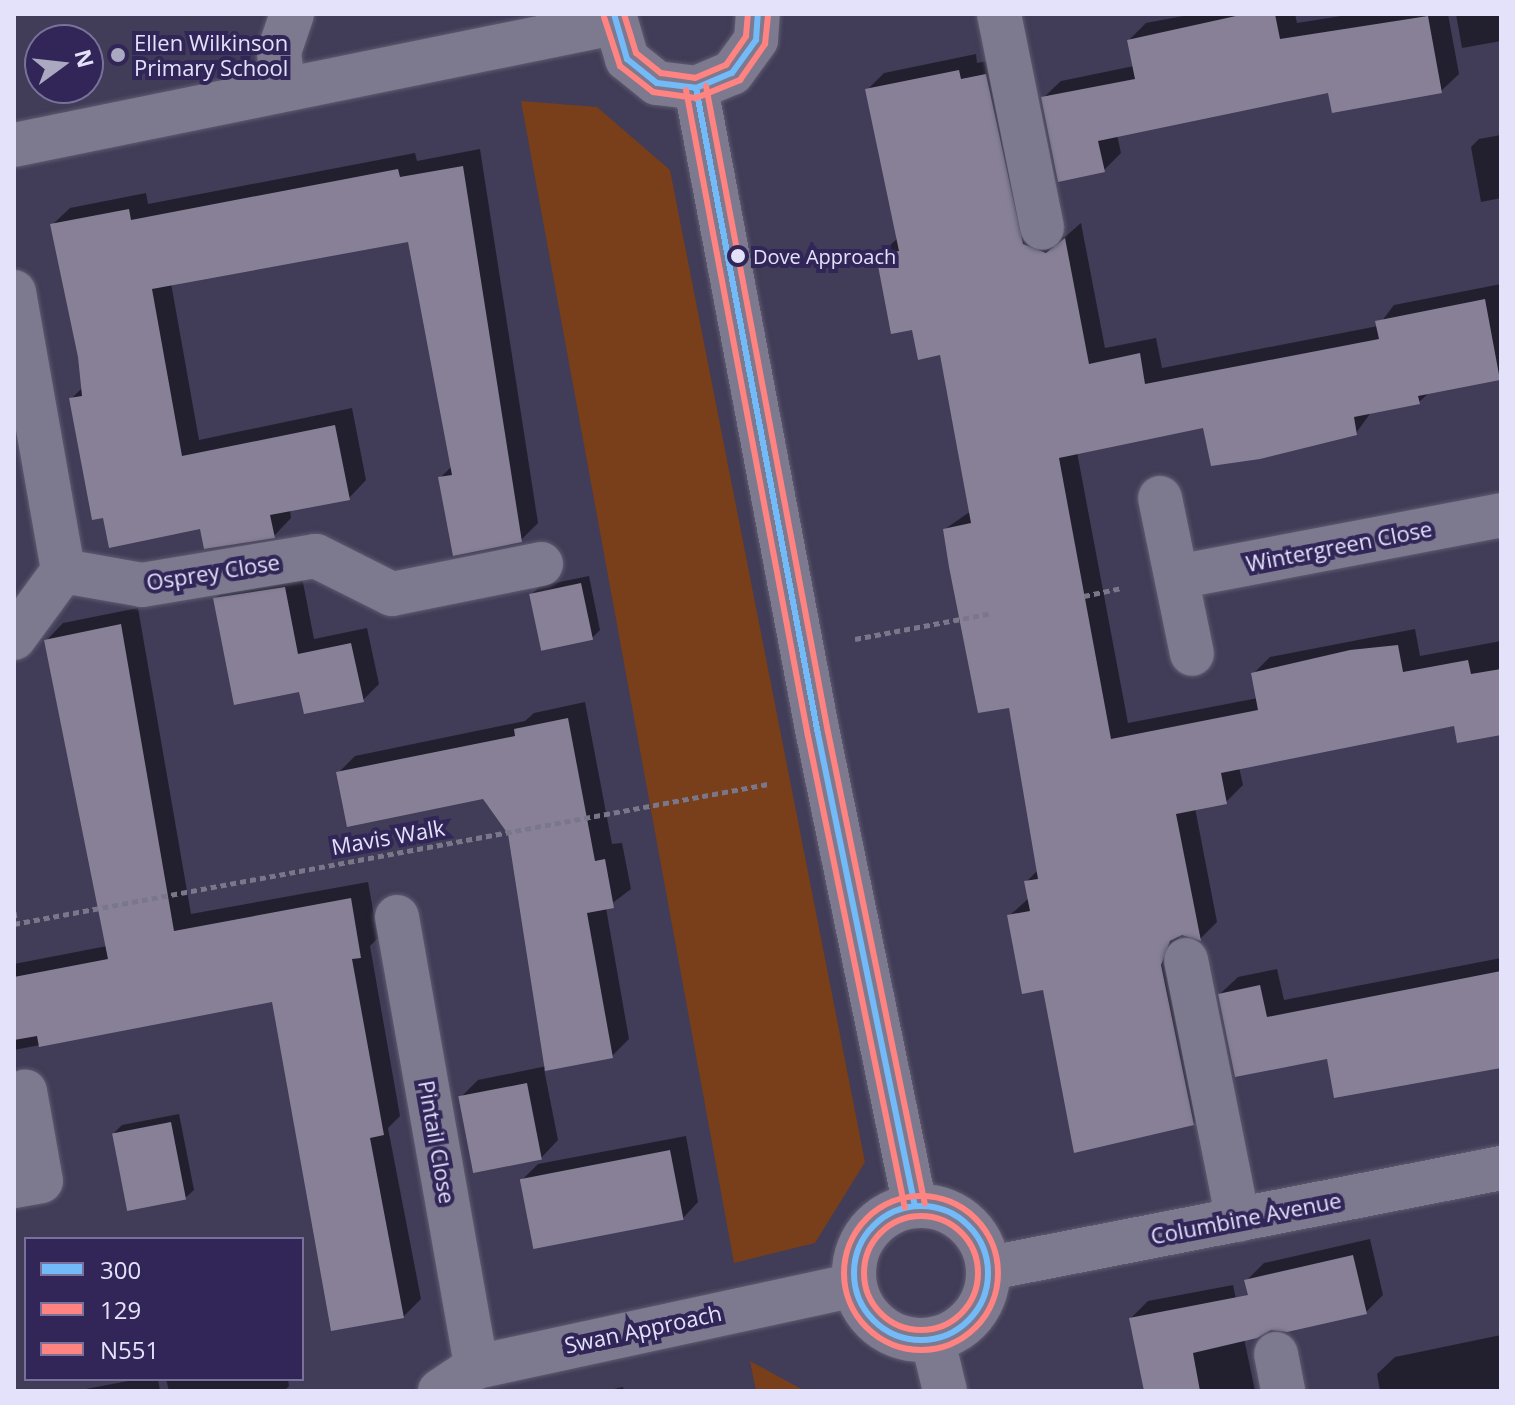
<!DOCTYPE html>
<html>
<head>
<meta charset="utf-8">
<style>
	body { margin:0 }
	#map { position:relative; width:1515px; height:1405px; overflow:hidden; background:#413c57; font-family:"Open Sans",sans-serif }
	div>[style] { position:absolute }
	[style*='--x'] { left:calc(var(--x)*1px); top:calc(var(--y)*1px); width:calc(var(--w)*1px); rotate:calc(var(--a)*1deg) }
	.green>* { inset:0; background:#783f1a }
	.shadow>* { inset:0; background:#0007 }
	.building>* { inset:0; background:#888097; transform-origin:0 0 }
	.path>* { height:5px; margin-top:-2.5px; transform-origin:0; background:repeating-linear-gradient(90deg,#7a778a 0 6px,transparent 0 10px) }
	.roads { filter:drop-shadow(0 0 2px #5e5b71) drop-shadow(0 0 2px #5e5b71) }
	.minor>* { height:44px; margin:-22px; padding:0 22px; transform-origin:22px; border-radius:22px; background:#7d798e }
	.minor>.ring { margin:-22px; padding:0; box-sizing:content-box; background:none; border:44px solid #7d798e; border-radius:50% }
	.bus-1>* { height:6px; margin:-3px; padding:0 3px; transform-origin:3px; border-radius:3px; background:#73baf8 }
	.bus-1>.ring { margin:-3px; padding:0; box-sizing:content-box; background:none; border:6px solid #73baf8; border-radius:50% }
	.bus-2>* { height:6px; margin:-3px; padding:0 3px; transform-origin:3px; border-radius:3px; background:#ff8380 }
	.bus-2>.ring { margin:-3px; padding:0; box-sizing:content-box; background:none; border:6px solid #ff8380; border-radius:50% }
	.bus-3>* { height:6px; margin:-3px; padding:0 3px; transform-origin:3px; border-radius:3px; background:#ff8380 }
	.bus-3>.ring { margin:-3px; padding:0; box-sizing:content-box; background:none; border:6px solid #ff8380; border-radius:50% }
	.dots>* { width:22px; height:22px; translate:-50% -50%; box-sizing:border-box; border:4px solid #312657; border-radius:50% }
	span { translate:-50% -50%; white-space:nowrap; text-align:center; line-height:1.15; -webkit-text-stroke:8px #312657; paint-order:stroke }
	.bus-label { font-size:20px; color:#e4e2fb }
	.left { translate:0 -50%; text-align:left }
	.poi-label { font-size:22px; color:#e4e2fb }
	.street-label { font-size:22px; color:#e4e2fb }
	.frame { position:absolute; inset:0; border:16px solid #e4e2fb; pointer-events:none }
	.legend { position:absolute; left:24px; top:1237px; width:280px; height:144px; box-sizing:border-box; background:#312657; border:2px solid #797199; margin:0; padding:10px 14px; list-style:none; font-size:24px; color:#e4e2fb }
	.legend li { display:flex; align-items:center; gap:16px; height:40px }
	.legend b { width:40px; border:2px solid #797199 }
	.north { position:absolute; left:24px; top:24px; width:80px; height:80px; box-sizing:border-box; background:#312657; border:2px solid #797199; border-radius:50%; rotate:75deg; font-size:22px; font-weight:700; line-height:32px; text-align:center; color:#e4e2fb }
	.north::after { content:''; display:block; margin:auto; width:28px; height:36px; background:#aba8c2; clip-path:polygon(50% 0,100% 100%,50% 72%,0 100%) }
</style>
</head>
<body>
<div id="map">
	<div class="green">
		<div style="clip-path:polygon(521px 101px,597px 107px,670px 170px,865px 1162px,815px 1243px,734px 1263px)"></div>
		<div style="clip-path:polygon(750px 1361px,805px 1391px,756px 1391px)"></div>
	</div>
	<div class="shadow">
		<div style="clip-path:polygon(1194px 14px,1295px 14px,1297px 23px,1354px 14px,1448px 14px,1459px 74px,1441px 91px,1330px 90px,1117px 135px,1121px 153px,1104px 170px,1043px 98px,1061px 81px,1134px 66px,1129px 40px,1146px 23px)"></div>
		<div style="clip-path:polygon(1456px 14px,1501px 14px,1501px 41px,1462px 48px)"></div>
		<div style="clip-path:polygon(976px 54px,977px 63px,1002px 58px,1039px 227px,1065px 237px,1081px 223px,1105px 348px,1156px 338px,1162px 368px,1378px 326px,1394px 305px,1501px 284px,1499px 378px,1430px 392px,1419px 402px,1372px 411px,1356px 433px,1204px 426px,1077px 452px,1128px 723px,1258px 698px,1253px 674px,1270px 657px,1415px 629px,1420px 656px,1501px 641px,1501px 733px,1455px 723px,1239px 767px,1243px 785px,1226px 802px,1195px 808px,1217px 922px,1200px 939px,1178px 933px,1210px 1107px,1193px 1124px,1076px 1151px,1045px 988px,1009px 916px,1029px 898px,1026px 882px,1039px 869px,1010px 705px,945px 529px,971px 511px,941px 353px,914px 328px,878px 256px,898px 238px,867px 90px,884px 73px)"></div>
		<div style="clip-path:polygon(1501px 135px,1501px 198px,1481px 202px,1471px 147px,1479px 139px)"></div>
		<div style="clip-path:polygon(480px 149px,538px 523px,521px 540px,440px 478px,452px 466px,410px 240px,171px 283px,199px 440px,352px 408px,366px 480px,349px 498px,290px 509px,291px 518px,274px 536px,104px 516px,72px 398px,83px 387px,80px 357px,52px 225px,70px 208px,146px 193px,148px 204px,415px 153px,417px 161px)"></div>
		<div style="clip-path:polygon(301px 572px,314px 639px,367px 628px,379px 684px,363px 700px,300px 690px,215px 599px,231px 583px)"></div>
		<div style="clip-path:polygon(589px 576px,600px 630px,592px 638px,531px 595px,540px 586px)"></div>
		<div style="clip-path:polygon(138px 608px,191px 914px,368px 882px,378px 938px,370px 946px,400px 1116px,388px 1128px,421px 1299px,403px 1317px,274px 1000px,14px 1050px,14px 964px,107px 946px,46px 641px,63px 623px)"></div>
		<div style="clip-path:polygon(585px 702px,612px 844px,622px 843px,631px 889px,606px 908px,629px 1039px,612px 1056px,544px 1069px,558px 1140px,541px 1158px,461px 1097px,478px 1080px,547px 1066px,502px 793px,338px 773px,355px 756px,525px 721px,534px 713px)"></div>
		<div style="clip-path:polygon(1501px 958px,1501px 1030px,1328px 1057px,1220px 994px,1238px 977px,1277px 969px,1284px 1000px)"></div>
		<div style="clip-path:polygon(179px 1114px,194px 1190px,185px 1198px,114px 1133px,122px 1125px)"></div>
		<div style="clip-path:polygon(686px 1136px,698px 1202px,683px 1218px,522px 1180px,538px 1164px)"></div>
		<div style="clip-path:polygon(1370px 1239px,1383px 1295px,1366px 1312px,1246px 1281px,1264px 1263px)"></div>
		<div style="clip-path:polygon(1233px 1285px,1255px 1391px,1146px 1391px,1131px 1318px,1148px 1301px)"></div>
		<div style="clip-path:polygon(1501px 1335px,1501px 1391px,1380px 1391px,1377px 1374px,1395px 1357px)"></div>
		<div style="clip-path:polygon(139px 1379px,158px 1379px,160px 1391px,75px 1391px)"></div>
		<div style="clip-path:polygon(166px 1379px,288px 1379px,289px 1386px,284px 1391px,169px 1391px)"></div>
		<div style="clip-path:polygon(623px 1387px,624px 1391px,605px 1391px)"></div>
	</div>
	<div class="building">
		<div style="clip-path:polygon(1245px 14px,1275px 14px,1280px 39px,1428px 16px,1442px 93px,1332px 113px,1328px 93px,1098px 141px,1105px 172px,1058px 182px,1041px 97px,1135px 79px,1127px 40px)"></div>
		<div style="clip-path:polygon(959px 70px,961px 79px,986px 74px,1023px 244px,1046px 253px,1065px 238px,1089px 364px,1140px 353px,1145px 384px,1379px 339px,1375px 321px,1485px 299px,1500px 380px,1418px 396px,1420px 404px,1354px 417px,1357px 435px,1260px 459px,1211px 466px,1203px 428px,1059px 458px,1111px 739px,1258px 710px,1251px 673px,1350px 650px,1398px 645px,1403px 672px,1468px 660px,1471px 674px,1501px 669px,1501px 735px,1457px 743px,1454px 726px,1221px 773px,1227px 804px,1176px 814px,1201px 941px,1182px 935px,1170px 941px,1161px 965px,1194px 1125px,1074px 1153px,1043px 990px,1022px 994px,1007px 915px,1030px 911px,1024px 881px,1038px 879px,1009px 708px,978px 713px,949px 567px,943px 529px,971px 523px,940px 355px,918px 360px,912px 330px,891px 334px,876px 255px,899px 251px,865px 89px)"></div>
		<div style="clip-path:polygon(463px 166px,522px 542px,453px 556px,438px 477px,452px 475px,408px 242px,152px 289px,182px 456px,335px 425px,350px 500px,270px 515px,275px 538px,204px 549px,200px 529px,109px 548px,103px 518px,92px 520px,69px 398px,82px 396px,78px 357px,50px 224px,129px 209px,131px 220px,398px 169px,400px 177px)"></div>
		<div style="left:581px;top:583px;width:58px;height:53px;rotate:78deg"></div>
		<div style="clip-path:polygon(285px 587px,298px 654px,351px 643px,364px 702px,304px 714px,299px 692px,234px 705px,213px 598px)"></div>
		<div style="clip-path:polygon(121px 624px,174px 931px,351px 898px,361px 958px,352px 959px,384px 1135px,370px 1138px,404px 1318px,331px 1331px,272px 1002px,39px 1047px,37px 1036px,14px 1040px,14px 977px,108px 959px,44px 640px)"></div>
		<div style="clip-path:polygon(568px 718px,595px 861px,605px 859px,614px 908px,587px 913px,613px 1058px,545px 1071px,508px 834px,483px 799px,347px 827px,336px 772px,515px 736px,514px 729px)"></div>
		<div style="clip-path:polygon(1501px 971px,1501px 1068px,1334px 1098px,1327px 1059px,1235px 1077px,1218px 994px,1260px 985px,1267px 1017px)"></div>
		<div style="left:527px;top:1083px;width:78px;height:70px;rotate:79deg"></div>
		<div style="left:171px;top:1122px;width:79px;height:60px;rotate:79deg"></div>
		<div style="left:670px;top:1150px;width:71px;height:153px;rotate:79deg"></div>
		<div style="clip-path:polygon(1353px 1255px,1367px 1314px,1287px 1332px,1271px 1330px,1257px 1338px,1193px 1353px,1200px 1391px,1144px 1391px,1129px 1318px,1248px 1295px,1244px 1280px)"></div>
	</div>
	<div class="path">
		<div style="--x:1084;--y:596;--w:39;--a:-12"></div>
		<div style="--x:855;--y:639;--w:140;--a:-10.7"></div>
		<div style="--x:14;--y:912;--w:12;--a:81"></div>
		<div style="--x:14;--y:924;--w:767;--a:-10.52"></div>
	</div>
	<div class="roads">
		<div class="minor">
			<div style="--x:614;--y:14;--w:47;--a:73.9"></div>
			<div style="--x:627;--y:59;--w:38;--a:39"></div>
			<div style="--x:657;--y:83;--w:39;--a:7"></div>
			<div style="--x:696;--y:88;--w:39;--a:-23"></div>
			<div style="--x:732;--y:73;--w:41;--a:-54"></div>
			<div style="--x:756;--y:40;--w:26;--a:-86"></div>
			<div style="--x:999;--y:14;--w:218;--a:78.6"></div>
			<div style="--x:696;--y:88;--w:657;--a:79.31"></div>
			<div style="--x:818;--y:734;--w:481;--a:78.4"></div>
			<div style="--x:284;--y:89;--w:37;--a:-98"></div>
			<div style="--x:279;--y:52;--w:40;--a:-71.1"></div>
			<div style="--x:14;--y:145;--w:611;--a:-11.51"></div>
			<div style="--x:14;--y:292;--w:283;--a:80"></div>
			<div style="--x:63;--y:571;--w:80;--a:10"></div>
			<div style="--x:142;--y:585;--w:176;--a:-9.5"></div>
			<div style="--x:316;--y:556;--w:85;--a:26.6"></div>
			<div style="--x:392;--y:594;--w:152;--a:-11.4"></div>
			<div style="--x:1160;--y:498;--w:159;--a:78.4"></div>
			<div style="--x:1177;--y:577;--w:330;--a:-10.8"></div>
			<div style="--x:14;--y:638;--w:83;--a:-53.8"></div>
			<div style="--x:397;--y:917;--w:457;--a:80"></div>
			<div style="--x:1186;--y:960;--w:265;--a:78.7"></div>
			<div style="--x:14;--y:1186;--w:27;--a:-10"></div>
			<div style="--x:41;--y:1181;--w:91;--a:-100.1"></div>
			<div class="ring" style="left:854px;top:1206px;width:90px;height:90px"></div>
			<div style="--x:990;--y:1268;--w:521;--a:-11.07"></div>
			<div style="--x:933;--y:1341;--w:51;--a:76.5"></div>
			<div style="--x:1276;--y:1354;--w:38;--a:79"></div>
			<div style="--x:440;--y:1391;--w:43;--a:-33.7"></div>
			<div style="--x:476;--y:1367;--w:387;--a:-12.2"></div>
		</div>
	</div>
	<div class="bus-1">
		<div style="--x:614;--y:14;--w:47;--a:73.9"></div>
		<div style="--x:627;--y:59;--w:38;--a:39"></div>
		<div style="--x:657;--y:83;--w:39;--a:7"></div>
		<div style="--x:696;--y:88;--w:39;--a:-23"></div>
		<div style="--x:732;--y:73;--w:41;--a:-54"></div>
		<div style="--x:756;--y:40;--w:26;--a:-86"></div>
		<div style="--x:696;--y:88;--w:657;--a:79.31"></div>
		<div style="--x:818;--y:734;--w:481;--a:78.4"></div>
		<div class="ring" style="left:854px;top:1206px;width:128px;height:128px"></div>
	</div>
	<div class="bus-2">
		<div style="--x:604;--y:17;--w:52;--a:71.9"></div>
		<div style="--x:620;--y:66;--w:42;--a:38.2"></div>
		<div style="--x:653;--y:92;--w:43;--a:7.9"></div>
		<div style="--x:696;--y:98;--w:48;--a:-22.2"></div>
		<div style="--x:740;--y:80;--w:44;--a:-55.2"></div>
		<div style="--x:765;--y:44;--w:29;--a:-84"></div>
		<div style="--x:686;--y:90;--w:657;--a:79.31"></div>
		<div style="--x:808;--y:736;--w:481;--a:78.4"></div>
		<div class="ring" style="left:844px;top:1196px;width:148px;height:148px"></div>
	</div>
	<div class="bus-3">
		<div style="--x:624;--y:14;--w:41;--a:72.9"></div>
		<div style="--x:636;--y:53;--w:32;--a:39"></div>
		<div style="--x:661;--y:73;--w:34;--a:8"></div>
		<div style="--x:695;--y:78;--w:34;--a:-23"></div>
		<div style="--x:726;--y:65;--w:35;--a:-55"></div>
		<div style="--x:746;--y:36;--w:22;--a:-85"></div>
		<div style="--x:706;--y:86;--w:657;--a:79.31"></div>
		<div style="--x:828;--y:732;--w:481;--a:78.4"></div>
		<div class="ring" style="left:864px;top:1216px;width:108px;height:108px"></div>
	</div>
	<div class="dots">
		<div style="left:118px;top:55px;background:#aba8c2"></div>
		<div style="left:738px;top:256px;background:#e4e2fb"></div>
	</div>
	<div class="bus-label">
		<span class="left" style="left:753px;top:256px">Dove Approach</span>
	</div>
	<div class="poi-label">
		<span class="left" style="left:134px;top:55px">Ellen Wilkinson<br>Primary School</span>
	</div>
	<div class="street-label">
		<span style="left:1339px;top:546px;rotate:-11deg">Wintergreen Close</span>
		<span style="left:213px;top:572px;rotate:-9deg">Osprey Close</span>
		<span style="left:388px;top:837px;rotate:-10deg">Mavis Walk</span>
		<span style="left:437px;top:1142px;rotate:80deg">Pintail Close</span>
		<span style="left:1246px;top:1218px;rotate:-11deg">Columbine Avenue</span>
		<span style="left:643px;top:1329px;rotate:-12deg">Swan Approach</span>
	</div>
	<div class="frame"></div>
	<ul class="legend">
	<li><b style="height:10px;background:#73baf8"></b>300</li>
	<li><b style="height:10px;background:#ff8380"></b>129</li>
	<li><b style="height:10px;background:#ff8380"></b>N551</li>
	</ul>
	<div class="north">N</div>
</div>
</body>
</html>
